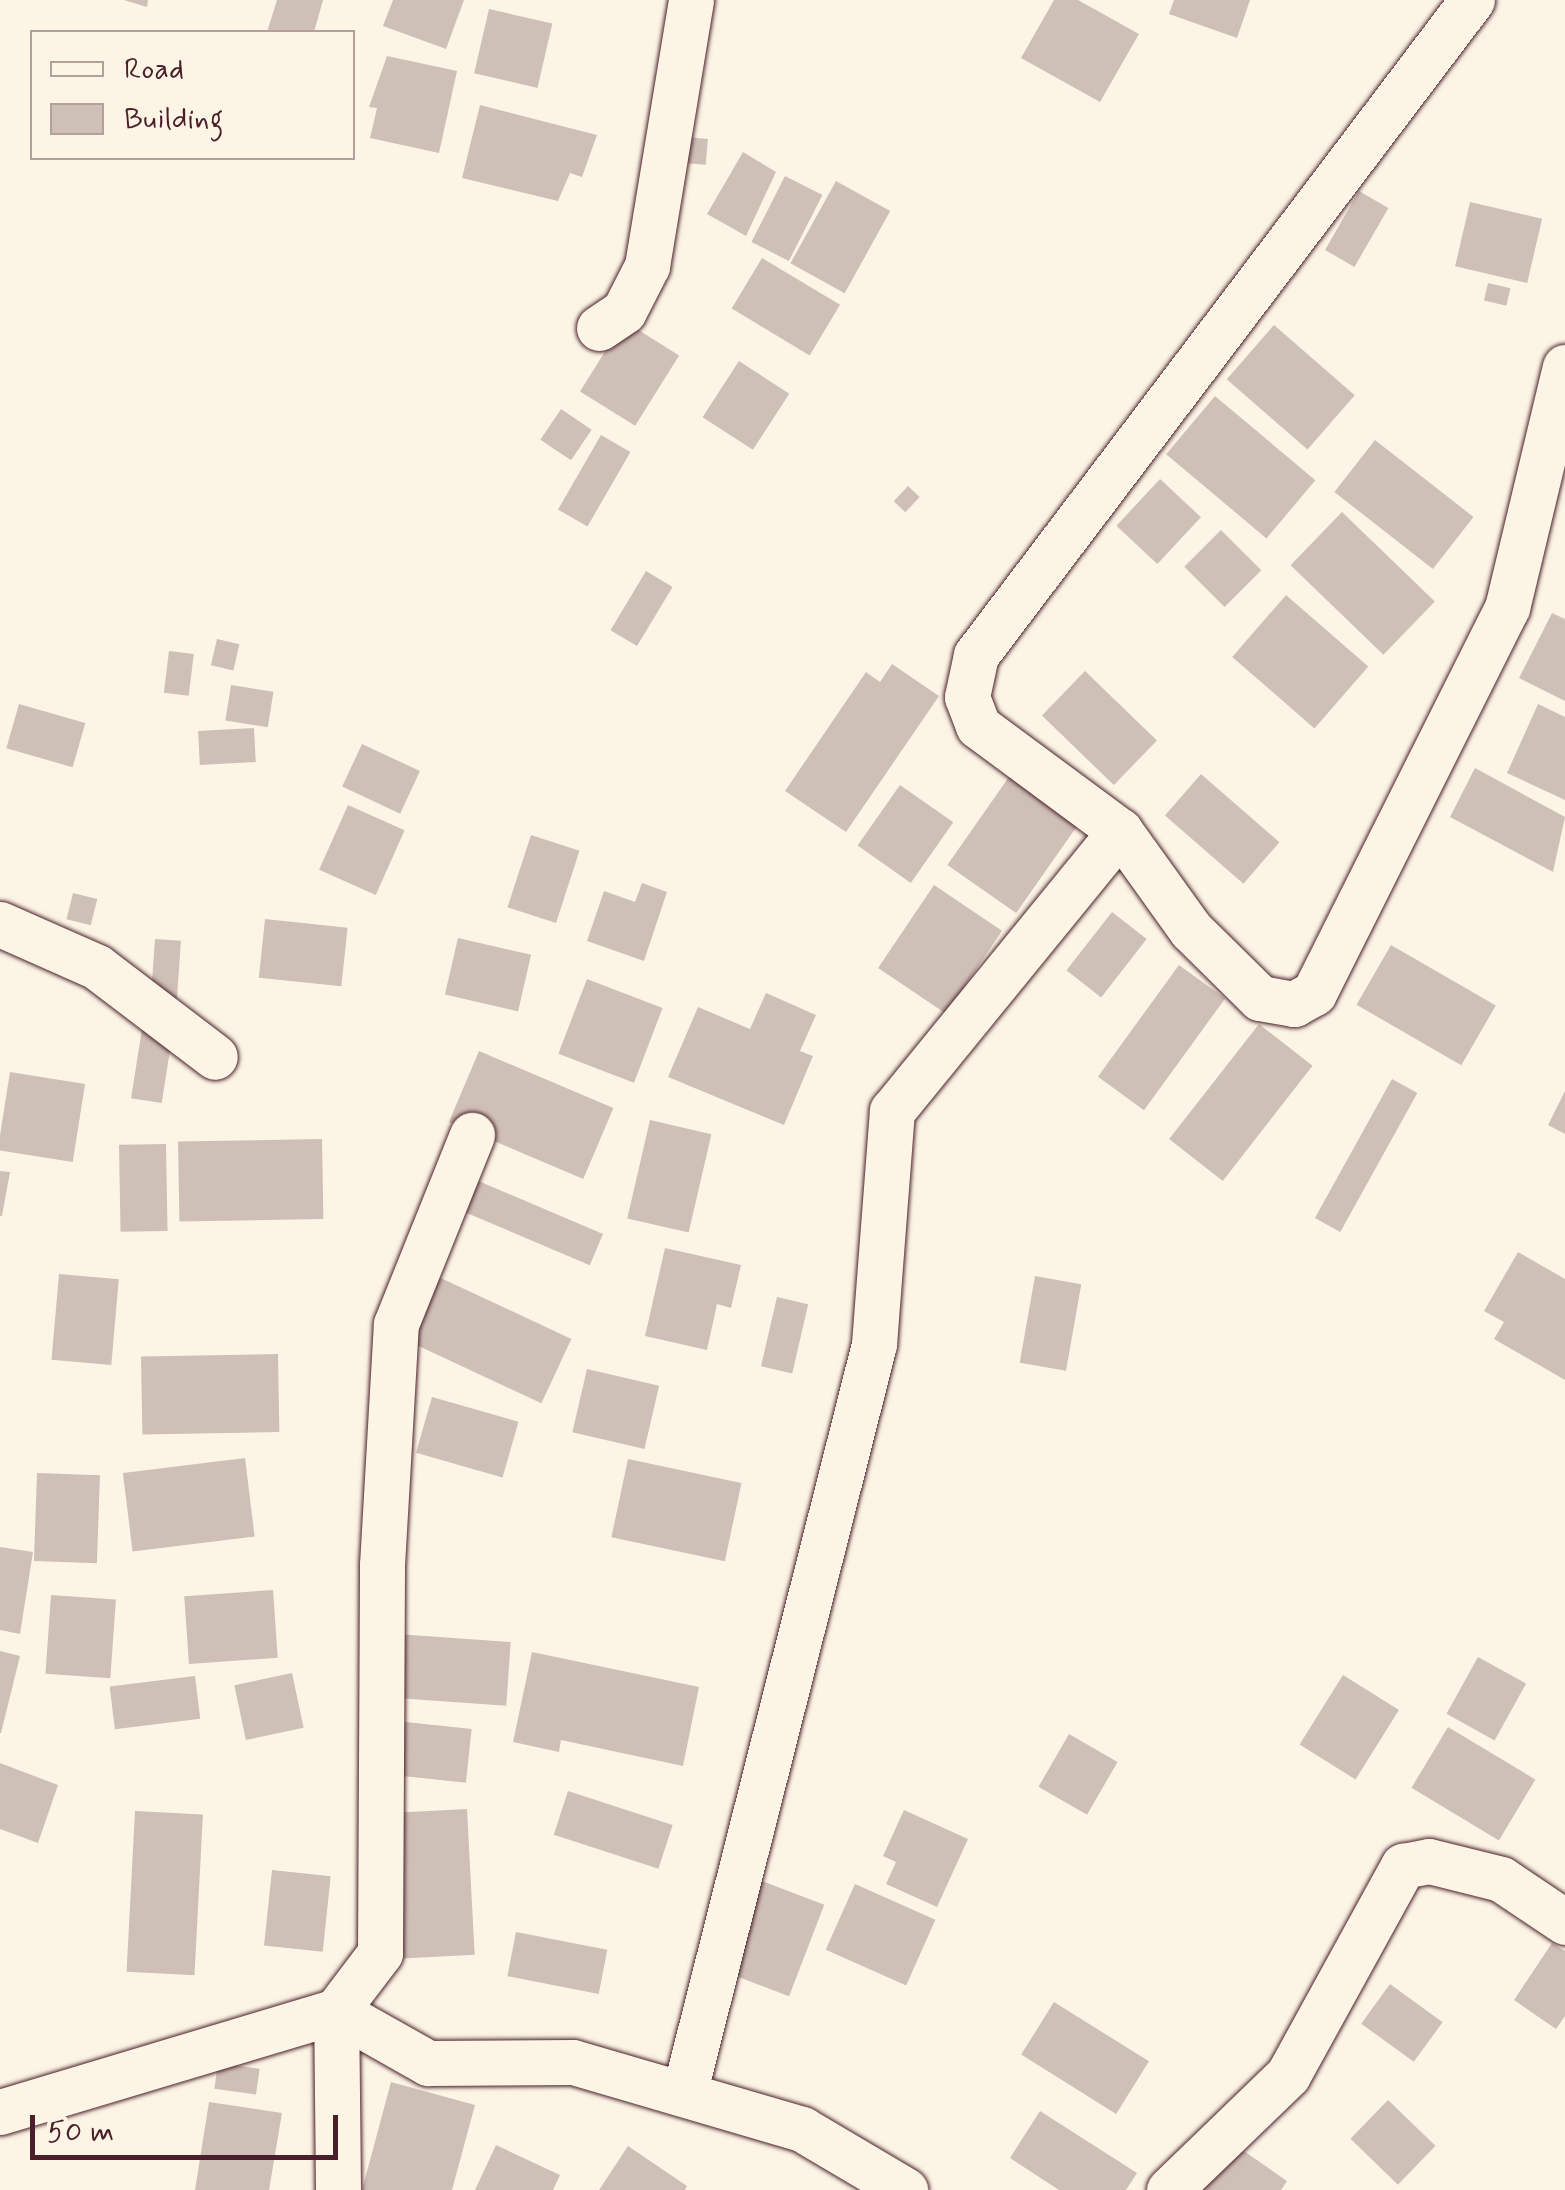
<!DOCTYPE html>
<html>
<head>
<meta charset="utf-8">
<style>
	body { margin:0 }
	#map { position:relative; width:1565px; height:2190px; overflow:hidden; background:#fcf5e5; font-family:Mynerve,sans-serif }
	div>[style] { position:absolute }
	[style*='--x'] { left:calc(var(--x)*1px); top:calc(var(--y)*1px); width:calc(var(--w)*1px); rotate:calc(var(--a)*1deg) }
	.building>* { inset:0; background:#cfc0b7; transform-origin:0 0 }
	.roads { filter:drop-shadow(0 0 2px #4a1f2b) drop-shadow(0 0 2px #4a1f2b) }
	.minor>* { height:45px; margin:-22.5px; padding:0 22.5px; transform-origin:22.5px; border-radius:22.5px; background:#fcf5e5 }
	span { translate:-50% -50%; white-space:nowrap; text-align:center; line-height:1.15; -webkit-text-stroke:9px #fcf5e5; paint-order:stroke }
	.legend { position:absolute; left:30px; top:30px; width:325px; height:130px; box-sizing:border-box; background:#fcf5e5; border:2px solid #b59f9b; margin:0; padding:12px 18px; list-style:none; font-size:30px; color:#4a1f2b }
	.legend li { display:flex; align-items:center; gap:20px; height:50px }
	.legend b { width:50px; border:2px solid #b59f9b }
	.scale { position:absolute; left:30px; top:2115px; width:308px; height:45px; box-sizing:border-box; border:5px solid #4a1f2b; border-top:0; padding-left:12px; font-size:30px; line-height:35px; white-space:nowrap; color:#4a1f2b; -webkit-text-stroke:8px #fcf5e5; paint-order:stroke }
</style>
</head>
<body>
<div id="map">
	<div class="building">
		<div style="clip-path:polygon(124px 0,148px 0,147px 7px)"></div>
		<div style="clip-path:polygon(277px 0,323px 0,314px 32px,267px 32px)"></div>
		<div style="clip-path:polygon(393px 0,464px 0,446px 49px,383px 26px)"></div>
		<div style="clip-path:polygon(1054px 0,1078px 0,1139px 34px,1100px 102px,1021px 58px)"></div>
		<div style="clip-path:polygon(1174px 0,1250px 0,1237px 38px,1169px 14px)"></div>
		<div style="left:489px;top:9px;width:65px;height:66px;rotate:13deg"></div>
		<div style="clip-path:polygon(387px 56px,457px 71px,439px 153px,370px 138px,377px 108px,369px 107px)"></div>
		<div style="clip-path:polygon(480px 105px,597px 135px,582px 177px,570px 173px,558px 201px,462px 178px)"></div>
		<div style="left:686px;top:137px;width:22px;height:26px;rotate:5deg"></div>
		<div style="clip-path:polygon(743px 152px,776px 172px,746px 236px,707px 214px)"></div>
		<div style="left:785px;top:176px;width:42px;height:74px;rotate:27deg"></div>
		<div style="left:836px;top:181px;width:62px;height:94px;rotate:29deg"></div>
		<div style="left:1359px;top:191px;width:34px;height:68px;rotate:30deg"></div>
		<div style="left:1470px;top:202px;width:74px;height:66px;rotate:13deg"></div>
		<div style="left:762px;top:258px;width:91px;height:59px;rotate:31deg"></div>
		<div style="left:1488px;top:283px;width:23px;height:18px;rotate:13deg"></div>
		<div style="left:624px;top:321px;width:65px;height:83px;rotate:32deg"></div>
		<div style="left:1274px;top:325px;width:107px;height:72px;rotate:41deg"></div>
		<div style="left:739px;top:361px;width:60px;height:67px;rotate:33deg"></div>
		<div style="left:1215px;top:396px;width:131px;height:76px;rotate:40deg"></div>
		<div style="left:561px;top:409px;width:37px;height:37px;rotate:34deg"></div>
		<div style="left:601px;top:435px;width:34px;height:86px;rotate:30deg"></div>
		<div style="left:1375px;top:440px;width:125px;height:66px;rotate:38deg"></div>
		<div style="left:1160px;top:479px;width:56px;height:64px;rotate:43deg"></div>
		<div style="left:908px;top:486px;width:16px;height:21px;rotate:43deg"></div>
		<div style="left:1342px;top:512px;width:129px;height:74px;rotate:44deg"></div>
		<div style="left:1221px;top:530px;width:57px;height:52px;rotate:45deg"></div>
		<div style="left:646px;top:571px;width:31px;height:69px;rotate:31deg"></div>
		<div style="left:1286px;top:595px;width:109px;height:82px;rotate:41deg"></div>
		<div style="clip-path:polygon(1552px 613px,1565px 619px,1565px 701px,1519px 678px)"></div>
		<div style="left:217px;top:639px;width:23px;height:27px;rotate:13deg"></div>
		<div style="left:169px;top:651px;width:25px;height:42px;rotate:7deg"></div>
		<div style="clip-path:polygon(892px 664px,939px 696px,846px 832px,785px 791px,866px 672px,880px 682px)"></div>
		<div style="left:1085px;top:671px;width:100px;height:62px;rotate:44deg"></div>
		<div style="left:231px;top:685px;width:43px;height:36px;rotate:9deg"></div>
		<div style="left:19px;top:704px;width:69px;height:46px;rotate:16deg"></div>
		<div style="clip-path:polygon(1538px 704px,1565px 717px,1565px 800px,1507px 773px)"></div>
		<div style="left:254px;top:728px;width:34px;height:56px;rotate:87deg"></div>
		<div style="left:362px;top:744px;width:64px;height:47px;rotate:25deg"></div>
		<div style="clip-path:polygon(1475px 768px,1565px 817px,1553px 872px,1450px 817px)"></div>
		<div style="left:1011px;top:774px;width:84px;height:111px;rotate:35deg"></div>
		<div style="left:1201px;top:774px;width:104px;height:55px;rotate:41deg"></div>
		<div style="left:900px;top:785px;width:65px;height:74px;rotate:35deg"></div>
		<div style="left:348px;top:805px;width:62px;height:71px;rotate:24deg"></div>
		<div style="left:531px;top:835px;width:51px;height:76px;rotate:18deg"></div>
		<div style="clip-path:polygon(642px 883px,667px 892px,644px 961px,587px 941px,604px 891px,635px 902px)"></div>
		<div style="left:934px;top:885px;width:82px;height:100px;rotate:34deg"></div>
		<div style="left:73px;top:893px;width:25px;height:27px;rotate:14deg"></div>
		<div style="left:1112px;top:912px;width:44px;height:74px;rotate:38deg"></div>
		<div style="left:265px;top:919px;width:83px;height:59px;rotate:6deg"></div>
		<div style="left:458px;top:938px;width:75px;height:58px;rotate:13deg"></div>
		<div style="left:155px;top:939px;width:26px;height:60px;rotate:4deg"></div>
		<div style="left:1391px;top:945px;width:121px;height:69px;rotate:30deg"></div>
		<div style="left:1179px;top:965px;width:57px;height:138px;rotate:36deg"></div>
		<div style="left:587px;top:979px;width:81px;height:80px;rotate:21deg"></div>
		<div style="clip-path:polygon(766px 993px,816px 1015px,800px 1051px,813px 1056px,784px 1125px,668px 1077px,698px 1007px,750px 1029px)"></div>
		<div style="left:1259px;top:1024px;width:68px;height:146px;rotate:38deg"></div>
		<div style="left:142px;top:1029px;width:31px;height:70px;rotate:9deg"></div>
		<div style="left:479px;top:1051px;width:146px;height:77px;rotate:23deg"></div>
		<div style="left:10px;top:1072px;width:76px;height:79px;rotate:9deg"></div>
		<div style="left:1392px;top:1079px;width:29px;height:159px;rotate:29deg"></div>
		<div style="clip-path:polygon(1565px 1091px,1565px 1134px,1548px 1125px)"></div>
		<div style="left:650px;top:1120px;width:63px;height:101px;rotate:13deg"></div>
		<div style="left:322px;top:1139px;width:80px;height:144px;rotate:89deg"></div>
		<div style="left:166px;top:1144px;width:87px;height:47px;rotate:89deg"></div>
		<div style="clip-path:polygon(0 1171px,10px 1172px,2px 1216px,0 1216px)"></div>
		<div style="left:476px;top:1180px;width:138px;height:34px;rotate:23deg"></div>
		<div style="clip-path:polygon(665px 1248px,741px 1265px,731px 1308px,717px 1304px,707px 1350px,645px 1336px)"></div>
		<div style="clip-path:polygon(1518px 1252px,1565px 1279px,1565px 1380px,1494px 1339px,1504px 1322px,1484px 1311px)"></div>
		<div style="left:430px;top:1273px;width:156px;height:71px;rotate:25deg"></div>
		<div style="left:59px;top:1274px;width:60px;height:86px;rotate:5deg"></div>
		<div style="left:1035px;top:1276px;width:47px;height:88px;rotate:10deg"></div>
		<div style="left:777px;top:1297px;width:32px;height:71px;rotate:13deg"></div>
		<div style="left:278px;top:1354px;width:78px;height:137px;rotate:89deg"></div>
		<div style="left:587px;top:1369px;width:74px;height:65px;rotate:13deg"></div>
		<div style="left:432px;top:1397px;width:90px;height:58px;rotate:16deg"></div>
		<div style="left:245px;top:1458px;width:79px;height:123px;rotate:83deg"></div>
		<div style="left:628px;top:1459px;width:116px;height:80px;rotate:12deg"></div>
		<div style="left:37px;top:1473px;width:63px;height:88px;rotate:2deg"></div>
		<div style="clip-path:polygon(0 1547px,33px 1552px,20px 1634px,0 1630px)"></div>
		<div style="left:273px;top:1590px;width:68px;height:89px;rotate:86deg"></div>
		<div style="left:51px;top:1595px;width:65px;height:79px;rotate:4deg"></div>
		<div style="left:397px;top:1634px;width:114px;height:64px;rotate:4deg"></div>
		<div style="clip-path:polygon(0 1651px,20px 1656px,1px 1733px,0 1733px)"></div>
		<div style="clip-path:polygon(532px 1652px,699px 1687px,683px 1766px,561px 1740px,559px 1752px,513px 1742px)"></div>
		<div style="left:1478px;top:1657px;width:55px;height:65px;rotate:29deg"></div>
		<div style="left:292px;top:1673px;width:56px;height:59px;rotate:78deg"></div>
		<div style="left:1343px;top:1675px;width:66px;height:82px;rotate:32deg"></div>
		<div style="left:195px;top:1676px;width:43px;height:86px;rotate:83deg"></div>
		<div style="left:396px;top:1721px;width:76px;height:54px;rotate:6deg"></div>
		<div style="left:1448px;top:1727px;width:102px;height:71px;rotate:31deg"></div>
		<div style="left:1069px;top:1734px;width:56px;height:61px;rotate:30deg"></div>
		<div style="clip-path:polygon(0 1763px,58px 1785px,38px 1843px,0 1829px)"></div>
		<div style="left:568px;top:1791px;width:110px;height:46px;rotate:18deg"></div>
		<div style="left:467px;top:1809px;width:146px;height:77px;rotate:87deg"></div>
		<div style="clip-path:polygon(904px 1810px,968px 1839px,937px 1907px,886px 1884px,896px 1862px,883px 1856px)"></div>
		<div style="left:135px;top:1811px;width:68px;height:161px;rotate:3deg"></div>
		<div style="left:272px;top:1870px;width:59px;height:76px;rotate:6deg"></div>
		<div style="left:757px;top:1879px;width:72px;height:98px;rotate:21deg"></div>
		<div style="left:855px;top:1884px;width:88px;height:72px;rotate:24deg"></div>
		<div style="left:516px;top:1932px;width:93px;height:45px;rotate:11deg"></div>
		<div style="clip-path:polygon(1552px 1943px,1565px 1951px,1565px 2016px,1556px 2029px,1514px 2000px)"></div>
		<div style="left:1390px;top:1984px;width:65px;height:49px;rotate:36deg"></div>
		<div style="left:1054px;top:2002px;width:112px;height:62px;rotate:32deg"></div>
		<div style="left:218px;top:2063px;width:42px;height:26px;rotate:8deg"></div>
		<div style="clip-path:polygon(391px 2082px,475px 2105px,452px 2190px,362px 2190px)"></div>
		<div style="left:1388px;top:2100px;width:66px;height:54px;rotate:44deg"></div>
		<div style="clip-path:polygon(209px 2102px,282px 2113px,269px 2190px,195px 2190px)"></div>
		<div style="clip-path:polygon(1040px 2111px,1137px 2173px,1126px 2190px,1059px 2190px,1010px 2158px)"></div>
		<div style="clip-path:polygon(1228px 2140px,1287px 2181px,1281px 2190px,1192px 2190px)"></div>
		<div style="clip-path:polygon(496px 2145px,560px 2175px,553px 2190px,475px 2190px)"></div>
		<div style="clip-path:polygon(628px 2146px,687px 2186px,685px 2190px,599px 2190px)"></div>
	</div>
	<div class="roads">
		<div class="minor">
			<div style="--x:1472;--y:0;--w:822;--a:127.13"></div>
			<div style="--x:976;--y:655;--w:43;--a:102.1"></div>
			<div style="--x:967;--y:697;--w:31;--a:69"></div>
			<div style="--x:978;--y:726;--w:177;--a:36.5"></div>
			<div style="--x:1120;--y:831;--w:122;--a:54.4"></div>
			<div style="--x:1191;--y:930;--w:97;--a:44.6"></div>
			<div style="--x:1260;--y:998;--w:35;--a:10"></div>
			<div style="--x:1294;--y:1004;--w:23;--a:-29"></div>
			<div style="--x:1314;--y:993;--w:431;--a:-63.4"></div>
			<div style="--x:1507;--y:608;--w:248;--a:-76.5"></div>
			<div style="--x:599;--y:328;--w:30;--a:-34"></div>
			<div style="--x:624;--y:311;--w:51;--a:-62.9"></div>
			<div style="--x:647;--y:266;--w:270;--a:-80.6"></div>
			<div style="--x:0;--y:924;--w:106;--a:23.9"></div>
			<div style="--x:97;--y:967;--w:148;--a:37.3"></div>
			<div style="--x:684;--y:2094;--w:774;--a:-75.78"></div>
			<div style="--x:874;--y:1344;--w:234;--a:-85.6"></div>
			<div style="--x:892;--y:1111;--w:361;--a:-50.8"></div>
			<div style="--x:0;--y:2112;--w:351;--a:-16.7"></div>
			<div style="--x:336;--y:2011;--w:106;--a:29.5"></div>
			<div style="--x:428;--y:2063;--w:145;--a:-0.4"></div>
			<div style="--x:573;--y:2062;--w:239;--a:16.3"></div>
			<div style="--x:802;--y:2129;--w:120;--a:30.6"></div>
			<div style="--x:338;--y:2190;--w:179;--a:-90.6"></div>
			<div style="--x:336;--y:2011;--w:73;--a:-52.8"></div>
			<div style="--x:380;--y:1953;--w:388;--a:-89.7"></div>
			<div style="--x:382;--y:1565;--w:241;--a:-86.7"></div>
			<div style="--x:396;--y:1324;--w:204;--a:-68.1"></div>
			<div style="--x:1169;--y:2190;--w:165;--a:-44"></div>
			<div style="--x:1288;--y:2075;--w:239;--a:-61.2"></div>
			<div style="--x:1403;--y:1866;--w:26;--a:-11"></div>
			<div style="--x:1429;--y:1861;--w:74;--a:14"></div>
			<div style="--x:1501;--y:1879;--w:77;--a:33.9"></div>
		</div>
	</div>
	<ul class="legend">
	<li><b style="height:12px;background:#fcf5e5"></b>Road</li>
	<li><b style="height:28px;background:#cfc0b7"></b>Building</li>
	</ul>
	<div class="scale">50 m</div>
</div>
</body>
</html>
